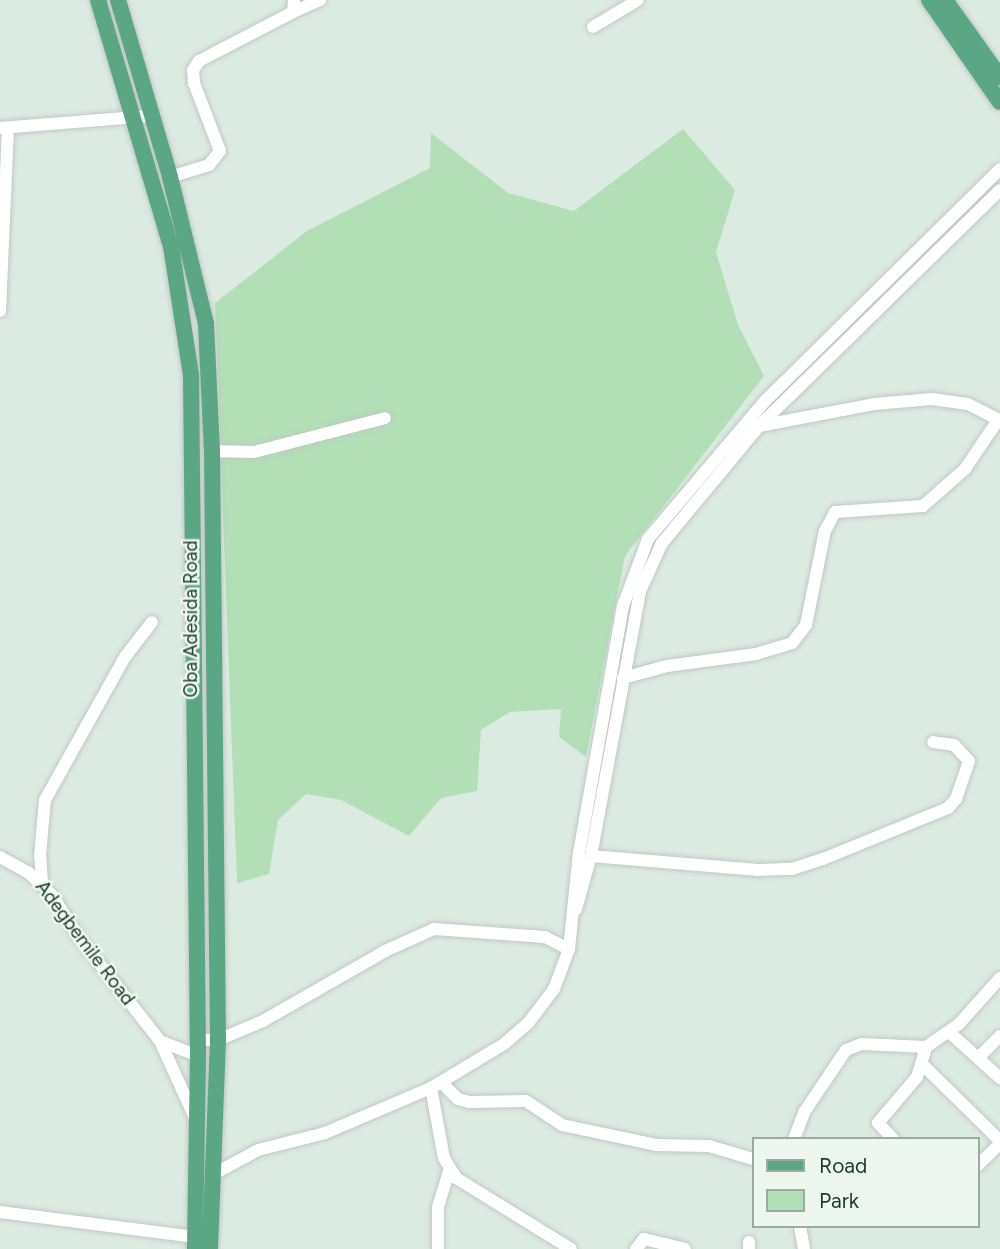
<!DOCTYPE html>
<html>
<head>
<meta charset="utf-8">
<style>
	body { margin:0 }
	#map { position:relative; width:1000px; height:1249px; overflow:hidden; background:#dcebe1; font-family:Figtree,sans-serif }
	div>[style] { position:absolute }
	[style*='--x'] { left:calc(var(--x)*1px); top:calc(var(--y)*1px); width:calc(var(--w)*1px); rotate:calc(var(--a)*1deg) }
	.green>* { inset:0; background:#b2dfb6 }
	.roads { filter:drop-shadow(0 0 2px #bfc8c4) drop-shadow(0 0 2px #bfc8c4) }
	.minor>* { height:12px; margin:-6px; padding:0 6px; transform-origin:6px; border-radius:6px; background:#fff }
	.major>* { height:16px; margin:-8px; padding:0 8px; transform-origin:8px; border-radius:8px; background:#5ba685 }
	span { translate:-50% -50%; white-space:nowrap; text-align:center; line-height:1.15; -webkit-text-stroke:5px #edf7f0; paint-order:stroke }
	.street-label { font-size:19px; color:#1c3b2d }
	.legend { position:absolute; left:752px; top:1137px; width:228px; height:91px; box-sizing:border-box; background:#edf7f0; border:2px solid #99aca2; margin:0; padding:9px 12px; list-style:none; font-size:21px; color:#1c3b2d }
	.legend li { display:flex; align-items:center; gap:14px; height:35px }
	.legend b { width:35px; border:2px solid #99aca2 }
</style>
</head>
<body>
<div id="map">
	<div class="green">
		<div style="clip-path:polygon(683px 129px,735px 190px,716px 252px,738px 325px,764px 376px,625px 556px,586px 757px,559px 737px,561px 709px,510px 712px,481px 730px,477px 791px,441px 798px,409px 836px,341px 800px,306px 794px,278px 820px,269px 874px,237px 883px,215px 303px,307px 231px,430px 168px,431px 133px,508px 193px,574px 211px)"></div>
	</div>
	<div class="roads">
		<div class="minor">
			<div style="--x:293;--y:12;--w:30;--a:-24"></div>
			<div style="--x:593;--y:27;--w:52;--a:-31"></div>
			<div style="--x:0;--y:128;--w:150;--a:-4.6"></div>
			<div style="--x:170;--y:177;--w:41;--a:-17.1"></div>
			<div style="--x:209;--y:165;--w:18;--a:-52"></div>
			<div style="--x:220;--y:151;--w:73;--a:-110.9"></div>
			<div style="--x:194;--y:83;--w:13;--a:-94"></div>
			<div style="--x:193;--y:70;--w:11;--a:-56"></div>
			<div style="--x:199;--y:61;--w:106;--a:-27.5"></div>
			<div style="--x:293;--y:12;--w:12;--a:-85"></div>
			<div style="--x:0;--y:311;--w:183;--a:-87.5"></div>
			<div style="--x:759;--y:426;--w:117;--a:-10.8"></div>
			<div style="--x:874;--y:404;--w:58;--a:-4.9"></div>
			<div style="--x:932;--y:399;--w:36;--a:8"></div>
			<div style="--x:968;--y:404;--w:36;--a:27"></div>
			<div style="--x:212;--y:451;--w:42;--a:1.4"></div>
			<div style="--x:254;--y:452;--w:135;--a:-14.5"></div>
			<div style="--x:623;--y:678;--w:46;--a:-15.3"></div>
			<div style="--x:667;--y:666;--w:90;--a:-7.7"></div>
			<div style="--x:756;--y:654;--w:38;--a:-17"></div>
			<div style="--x:792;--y:643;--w:23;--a:-52"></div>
			<div style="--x:806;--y:625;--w:96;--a:-78.6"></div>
			<div style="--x:825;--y:531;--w:21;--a:-62"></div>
			<div style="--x:835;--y:512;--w:88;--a:-3.9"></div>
			<div style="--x:923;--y:506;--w:56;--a:-41.4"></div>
			<div style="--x:965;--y:469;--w:59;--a:-56"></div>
			<div style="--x:591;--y:856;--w:168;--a:4.8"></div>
			<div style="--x:758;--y:870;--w:34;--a:-2"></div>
			<div style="--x:792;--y:869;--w:33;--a:-18"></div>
			<div style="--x:823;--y:859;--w:135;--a:-22.2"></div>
			<div style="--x:948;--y:808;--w:12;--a:-48"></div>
			<div style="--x:956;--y:799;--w:40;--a:-71.1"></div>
			<div style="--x:969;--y:761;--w:22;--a:-133"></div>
			<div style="--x:954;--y:745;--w:21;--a:-172"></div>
			<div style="--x:0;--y:857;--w:33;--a:29"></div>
			<div style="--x:29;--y:873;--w:32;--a:44"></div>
			<div style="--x:52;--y:895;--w:52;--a:57.5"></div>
			<div style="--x:80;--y:939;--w:130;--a:51.9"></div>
			<div style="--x:160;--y:1041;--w:87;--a:65.5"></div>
			<div style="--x:42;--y:882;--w:27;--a:-94"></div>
			<div style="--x:40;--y:855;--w:55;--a:-84.8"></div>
			<div style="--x:45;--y:800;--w:164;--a:-60.8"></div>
			<div style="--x:125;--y:657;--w:44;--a:-52.4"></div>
			<div style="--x:576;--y:909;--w:55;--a:-74.2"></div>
			<div style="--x:591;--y:856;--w:269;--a:-79.5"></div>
			<div style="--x:640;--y:591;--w:53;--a:-65.4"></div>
			<div style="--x:662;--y:543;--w:152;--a:-50.3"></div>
			<div style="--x:759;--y:426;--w:337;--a:-44.4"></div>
			<div style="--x:949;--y:1032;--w:69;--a:42"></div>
			<div style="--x:198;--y:1040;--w:20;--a:0"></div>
			<div style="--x:218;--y:1040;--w:49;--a:-22.9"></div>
			<div style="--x:263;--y:1021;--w:141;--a:-29.8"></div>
			<div style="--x:385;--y:951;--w:54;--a:-24.2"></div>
			<div style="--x:434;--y:929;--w:111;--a:4.1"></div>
			<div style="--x:545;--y:937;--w:27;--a:27"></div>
			<div style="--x:160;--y:1041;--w:41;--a:21.5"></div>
			<div style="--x:978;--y:1058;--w:31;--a:-45"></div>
			<div style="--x:923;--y:1065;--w:108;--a:44.6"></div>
			<div style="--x:441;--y:1082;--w:24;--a:45"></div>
			<div style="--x:458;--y:1099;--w:11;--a:15"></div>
			<div style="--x:469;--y:1102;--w:57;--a:-1"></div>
			<div style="--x:526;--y:1101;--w:43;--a:33.7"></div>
			<div style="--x:562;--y:1125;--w:96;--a:12"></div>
			<div style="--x:656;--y:1145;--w:53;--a:1.1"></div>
			<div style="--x:709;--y:1146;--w:46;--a:16.5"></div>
			<div style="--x:431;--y:1088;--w:71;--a:79.5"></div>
			<div style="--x:444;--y:1158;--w:23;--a:59"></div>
			<div style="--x:456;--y:1178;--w:135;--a:31.7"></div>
			<div style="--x:794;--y:1139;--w:30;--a:-69"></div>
			<div style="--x:805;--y:1111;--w:73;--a:-56.1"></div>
			<div style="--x:846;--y:1050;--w:17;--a:-21"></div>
			<div style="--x:862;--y:1044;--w:64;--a:2.7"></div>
			<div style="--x:926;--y:1047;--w:40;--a:-34.9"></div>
			<div style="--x:959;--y:1024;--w:62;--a:-48.3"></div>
			<div style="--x:893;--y:1139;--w:22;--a:-133"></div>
			<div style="--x:878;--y:1123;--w:60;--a:-49.7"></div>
			<div style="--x:917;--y:1077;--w:31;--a:-73"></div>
			<div style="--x:977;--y:1166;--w:32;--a:-44"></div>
			<div style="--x:212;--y:1175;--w:52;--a:-28.5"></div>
			<div style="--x:258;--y:1150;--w:69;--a:-14.2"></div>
			<div style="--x:325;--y:1133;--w:115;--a:-23"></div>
			<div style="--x:431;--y:1088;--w:85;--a:-31.1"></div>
			<div style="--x:504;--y:1044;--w:33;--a:-41"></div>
			<div style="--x:529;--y:1022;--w:41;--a:-52.9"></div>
			<div style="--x:554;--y:989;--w:43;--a:-69.4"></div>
			<div style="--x:569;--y:949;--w:97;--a:-84.1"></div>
			<div style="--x:579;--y:853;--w:251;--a:-79.9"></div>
			<div style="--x:623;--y:606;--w:72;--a:-69.5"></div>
			<div style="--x:648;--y:539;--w:182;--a:-49.7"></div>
			<div style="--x:766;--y:400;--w:329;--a:-44.6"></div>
			<div style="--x:0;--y:1212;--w:197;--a:7.3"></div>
			<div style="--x:800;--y:1226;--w:23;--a:80"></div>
			<div style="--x:749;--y:1242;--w:7;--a:90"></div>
			<div style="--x:438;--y:1249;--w:42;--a:-90"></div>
			<div style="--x:438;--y:1207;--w:39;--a:-73"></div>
			<div style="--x:636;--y:1249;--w:13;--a:-51"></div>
			<div style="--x:644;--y:1239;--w:42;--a:13.7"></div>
		</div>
		<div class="major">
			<div style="--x:98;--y:0;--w:257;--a:73.5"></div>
			<div style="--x:171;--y:246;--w:131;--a:81.2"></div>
			<div style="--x:191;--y:375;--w:681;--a:89.41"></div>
			<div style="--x:198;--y:1056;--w:193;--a:90.9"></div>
			<div style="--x:118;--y:0;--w:184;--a:73.6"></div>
			<div style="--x:170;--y:177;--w:151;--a:76.2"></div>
			<div style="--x:206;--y:324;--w:127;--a:87.3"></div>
			<div style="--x:212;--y:451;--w:589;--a:89.42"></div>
			<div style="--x:218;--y:1040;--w:209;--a:92.2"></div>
			<div style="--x:929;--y:0;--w:124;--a:55.2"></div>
			<div style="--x:945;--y:0;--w:95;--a:54.5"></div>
		</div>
	</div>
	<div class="street-label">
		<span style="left:191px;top:619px;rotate:-90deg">Oba Adesida Road</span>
		<span style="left:85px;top:943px;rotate:53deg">Adegbemile Road</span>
	</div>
	<ul class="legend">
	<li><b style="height:9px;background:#5ba685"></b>Road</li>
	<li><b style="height:19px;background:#b2dfb6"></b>Park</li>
	</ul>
</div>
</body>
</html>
